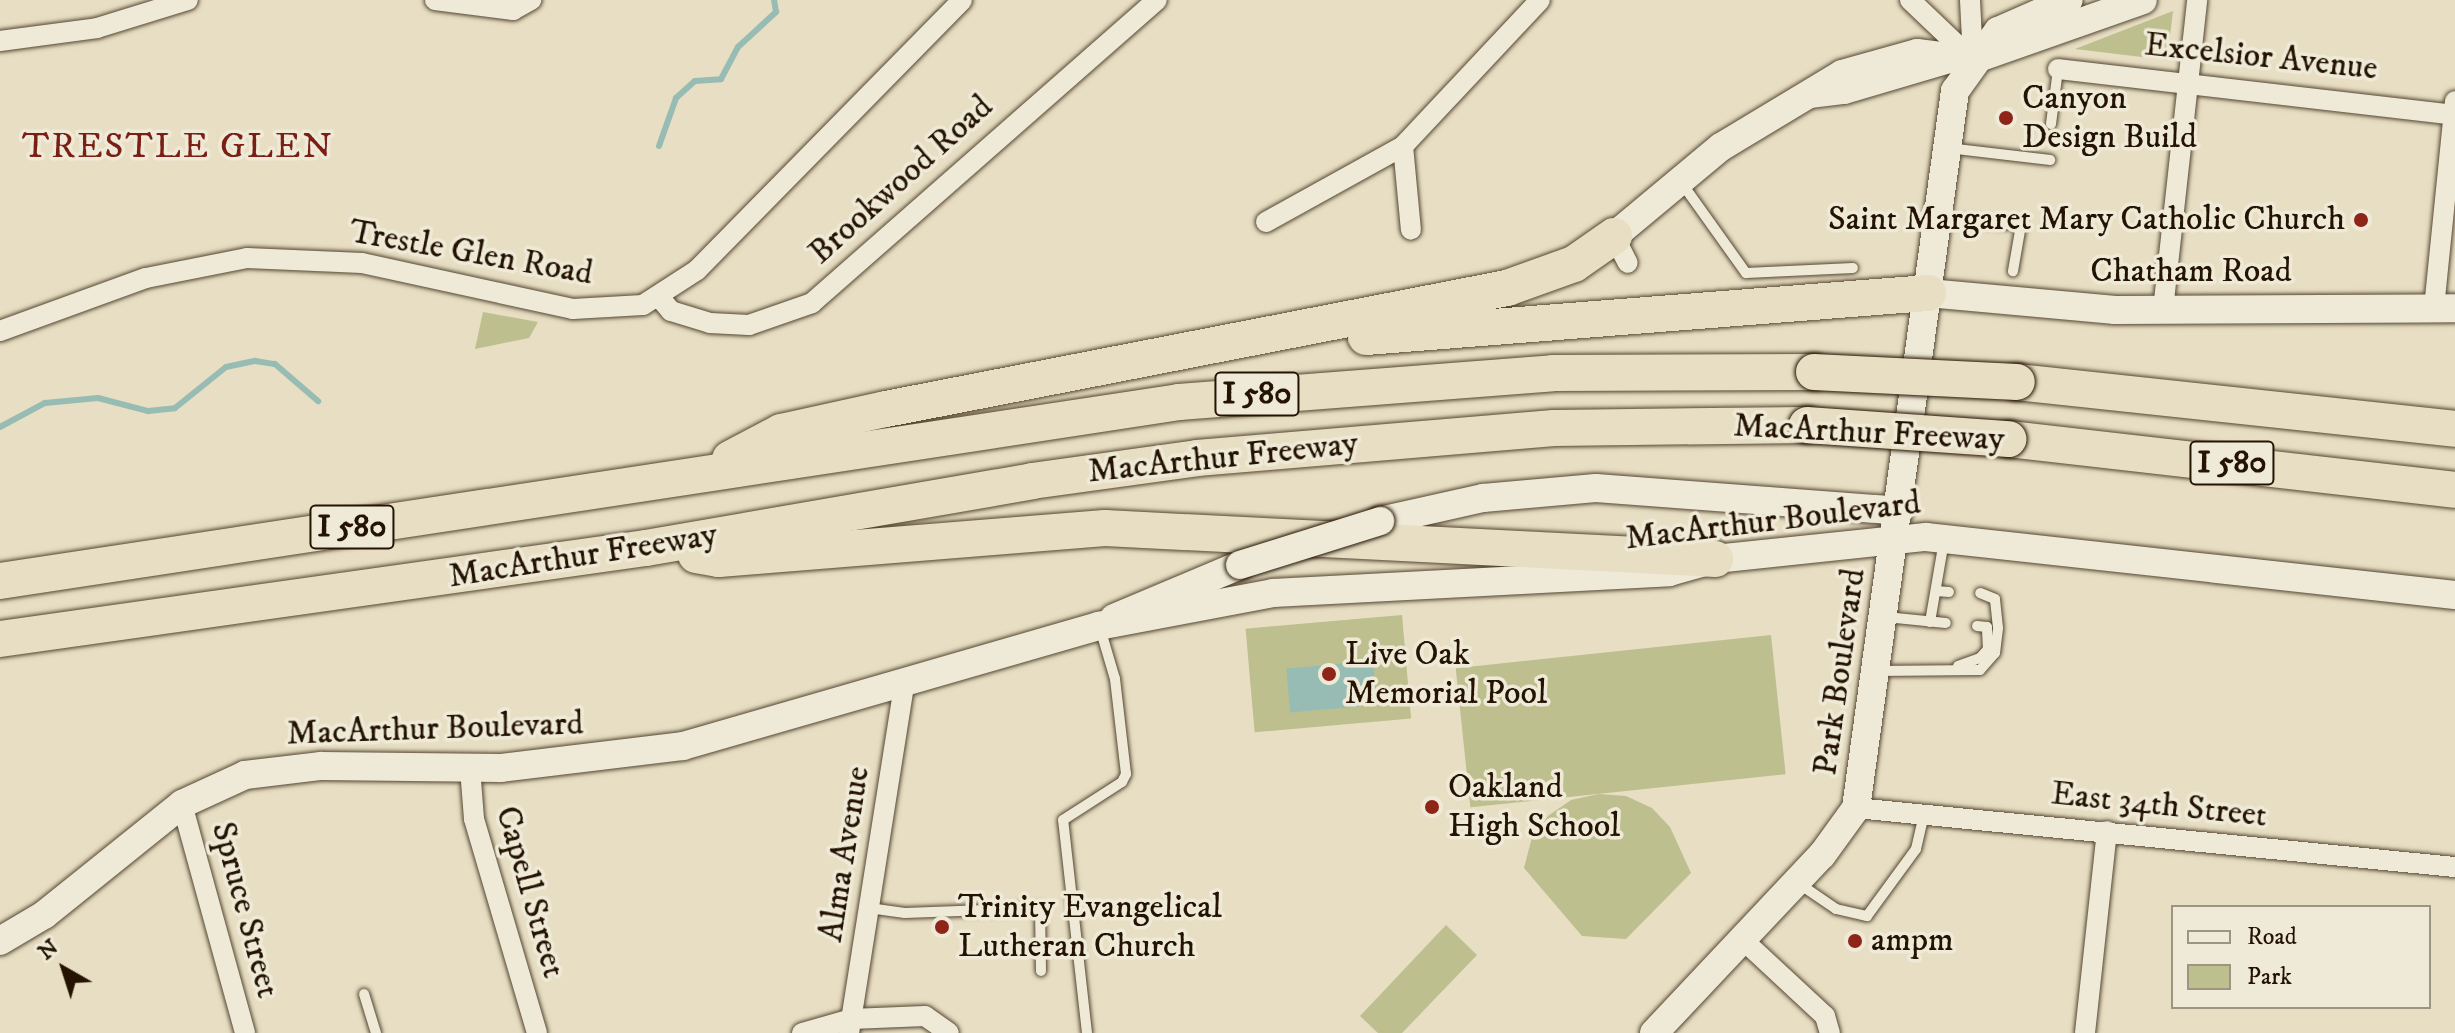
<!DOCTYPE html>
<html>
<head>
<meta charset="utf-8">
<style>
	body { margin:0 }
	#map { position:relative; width:2455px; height:1033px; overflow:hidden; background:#e7dec3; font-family:"IM FELL DW Pica",serif }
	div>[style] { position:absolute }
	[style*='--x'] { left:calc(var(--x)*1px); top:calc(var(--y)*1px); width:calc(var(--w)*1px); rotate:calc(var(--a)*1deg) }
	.green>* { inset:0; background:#bdbf8e; transform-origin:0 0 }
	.water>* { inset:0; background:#97bcb3; transform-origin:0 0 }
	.stream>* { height:6px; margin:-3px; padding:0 3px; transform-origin:3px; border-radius:3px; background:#97bcb3 }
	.roads { filter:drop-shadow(0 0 2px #554631) drop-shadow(0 0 2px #554631) }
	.lane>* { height:10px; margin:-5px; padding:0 5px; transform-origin:5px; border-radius:5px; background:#efead8 }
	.street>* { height:20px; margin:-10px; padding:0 10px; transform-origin:10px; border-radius:10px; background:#efead8 }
	.secondary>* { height:28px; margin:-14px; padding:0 14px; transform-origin:14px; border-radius:14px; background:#efead8 }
	.highway>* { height:36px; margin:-18px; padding:0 18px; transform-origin:18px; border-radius:18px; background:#e7dec3 }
	.bridges { filter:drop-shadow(0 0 2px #241300) drop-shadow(0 0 2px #241300) }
	.secondary-bridge>* { height:28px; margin:-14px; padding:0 14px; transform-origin:14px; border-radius:14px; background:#efead8 }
	.highway-bridge>* { height:36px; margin:-18px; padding:0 18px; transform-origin:18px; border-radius:18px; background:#e7dec3 }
	.dots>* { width:22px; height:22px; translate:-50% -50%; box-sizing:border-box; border:4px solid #efead8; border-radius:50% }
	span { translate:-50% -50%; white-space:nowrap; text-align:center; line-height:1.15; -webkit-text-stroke:7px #efead8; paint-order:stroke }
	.shield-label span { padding:2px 6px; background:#efead8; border:2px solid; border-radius:6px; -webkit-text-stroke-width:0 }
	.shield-label { font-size:32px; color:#241300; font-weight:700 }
	.street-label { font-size:34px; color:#241300 }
	.poi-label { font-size:34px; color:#241300 }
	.left { translate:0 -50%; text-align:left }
	.right { translate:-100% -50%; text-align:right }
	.neighbourhood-label { font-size:36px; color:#7a1f14; letter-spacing:2px }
	.legend { position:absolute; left:2171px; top:905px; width:260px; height:104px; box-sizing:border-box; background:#efead8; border:2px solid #9e9482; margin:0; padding:10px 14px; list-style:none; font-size:24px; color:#241300 }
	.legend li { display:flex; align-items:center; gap:16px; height:40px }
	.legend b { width:40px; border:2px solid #9e9482 }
	.north { position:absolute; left:24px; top:929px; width:80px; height:80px; -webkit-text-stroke:6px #efead8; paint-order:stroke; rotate:321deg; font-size:22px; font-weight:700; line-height:32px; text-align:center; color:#241300 }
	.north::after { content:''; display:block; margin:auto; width:28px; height:36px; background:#241300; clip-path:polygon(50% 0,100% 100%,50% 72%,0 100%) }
</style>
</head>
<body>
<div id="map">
	<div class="green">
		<div style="clip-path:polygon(2173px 11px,2167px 60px,2075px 49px)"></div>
		<div style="clip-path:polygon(483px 312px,538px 322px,529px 338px,475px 349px)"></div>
		<div style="left:1402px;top:615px;width:104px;height:157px;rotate:85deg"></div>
		<div style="left:1771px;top:635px;width:140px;height:317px;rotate:84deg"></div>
		<div style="clip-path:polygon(1599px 794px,1626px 796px,1652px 808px,1670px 827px,1691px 873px,1626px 939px,1582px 936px,1524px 868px,1532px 837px,1548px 816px,1571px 800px)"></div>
		<div style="clip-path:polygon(1446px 925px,1477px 955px,1402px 1033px,1378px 1033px,1360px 1016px)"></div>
	</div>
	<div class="water">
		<div style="left:1373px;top:661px;width:44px;height:87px;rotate:85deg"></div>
	</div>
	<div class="stream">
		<div style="--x:659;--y:146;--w:51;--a:-70.5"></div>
		<div style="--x:676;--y:98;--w:25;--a:-42"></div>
		<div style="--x:695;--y:81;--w:26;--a:-4"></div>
		<div style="--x:721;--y:79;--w:36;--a:-62"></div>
		<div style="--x:738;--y:47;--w:52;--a:-42.6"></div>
		<div style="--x:776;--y:12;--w:12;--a:-99"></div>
		<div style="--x:0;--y:427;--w:51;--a:-28.1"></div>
		<div style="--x:45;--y:403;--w:53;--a:-5.4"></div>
		<div style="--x:98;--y:398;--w:52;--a:14.6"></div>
		<div style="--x:148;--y:411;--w:27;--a:-6"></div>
		<div style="--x:175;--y:408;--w:65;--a:-38.8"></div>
		<div style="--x:226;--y:367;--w:30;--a:-12"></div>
		<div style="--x:255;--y:361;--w:20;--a:9"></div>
		<div style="--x:275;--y:364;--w:57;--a:40.7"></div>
	</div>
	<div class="roads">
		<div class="lane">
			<div style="--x:2051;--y:124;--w:55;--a:-82.7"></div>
			<div style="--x:1948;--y:148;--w:103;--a:6.7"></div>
			<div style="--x:1681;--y:182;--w:112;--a:54.5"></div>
			<div style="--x:1746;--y:273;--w:107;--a:-2.7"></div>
			<div style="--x:1939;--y:219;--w:82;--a:4.2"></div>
			<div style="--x:2021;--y:225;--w:47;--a:99.9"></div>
			<div style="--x:1936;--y:591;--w:13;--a:4"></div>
			<div style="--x:1886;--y:617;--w:60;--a:5.7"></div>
			<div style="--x:1930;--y:622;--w:82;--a:-80.2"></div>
			<div style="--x:1958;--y:666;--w:23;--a:-20"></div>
			<div style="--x:1980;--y:658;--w:12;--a:-48"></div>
			<div style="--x:1988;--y:649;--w:22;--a:-93"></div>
			<div style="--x:1987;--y:627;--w:10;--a:-174"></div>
			<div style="--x:1877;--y:671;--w:103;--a:-0.6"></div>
			<div style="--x:1980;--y:670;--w:23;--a:-49"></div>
			<div style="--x:1995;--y:653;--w:25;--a:-83"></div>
			<div style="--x:1998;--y:628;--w:29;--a:-96"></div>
			<div style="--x:1995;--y:599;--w:16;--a:-158"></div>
			<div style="--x:1798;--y:883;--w:46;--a:34.4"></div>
			<div style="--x:1836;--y:909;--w:32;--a:13"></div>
			<div style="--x:1867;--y:916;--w:83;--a:-53.8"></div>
			<div style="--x:1916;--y:849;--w:36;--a:-77"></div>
			<div style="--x:869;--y:908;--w:36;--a:8"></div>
			<div style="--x:905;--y:913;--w:135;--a:-2.1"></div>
			<div style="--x:1040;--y:908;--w:63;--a:89.1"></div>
			<div style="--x:364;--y:994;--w:41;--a:72.9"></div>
			<div style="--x:1087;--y:1033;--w:214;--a:-96.4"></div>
			<div style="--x:1063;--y:820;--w:70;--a:-32.8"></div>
			<div style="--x:1122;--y:782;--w:9;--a:-63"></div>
			<div style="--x:1126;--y:774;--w:96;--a:-96.6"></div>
			<div style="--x:1115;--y:679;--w:53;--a:-106.4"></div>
		</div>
		<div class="street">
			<div style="--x:435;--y:0;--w:79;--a:7.3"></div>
			<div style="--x:513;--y:10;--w:21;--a:-29"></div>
			<div style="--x:1910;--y:0;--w:87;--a:43.6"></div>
			<div style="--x:1970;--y:0;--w:60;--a:87.1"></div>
			<div style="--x:0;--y:41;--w:98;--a:-7.6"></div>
			<div style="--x:97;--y:28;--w:95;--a:-17.1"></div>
			<div style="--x:2058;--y:69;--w:400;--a:6.6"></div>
			<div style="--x:1810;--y:98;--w:35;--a:-7"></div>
			<div style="--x:1845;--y:94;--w:113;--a:-16.5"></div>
			<div style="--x:1403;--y:146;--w:84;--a:84.6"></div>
			<div style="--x:1266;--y:222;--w:157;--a:-29"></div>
			<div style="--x:1403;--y:146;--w:200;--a:-46.8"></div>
			<div style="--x:1614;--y:236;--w:30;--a:63"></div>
			<div style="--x:660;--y:298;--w:17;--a:50"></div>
			<div style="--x:671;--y:311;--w:41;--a:17.1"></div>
			<div style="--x:710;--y:323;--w:39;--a:3"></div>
			<div style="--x:749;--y:325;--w:67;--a:-19.2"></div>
			<div style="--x:812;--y:303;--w:459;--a:-41.3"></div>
			<div style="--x:2434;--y:308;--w:208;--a:-84.2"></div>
			<div style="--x:2163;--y:310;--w:312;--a:-83.7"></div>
			<div style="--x:0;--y:331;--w:155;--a:-20"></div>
			<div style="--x:146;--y:278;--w:103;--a:-11.2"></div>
			<div style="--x:247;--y:258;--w:115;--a:2.5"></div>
			<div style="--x:362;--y:263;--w:216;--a:12.3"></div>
			<div style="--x:573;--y:309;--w:70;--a:-3.3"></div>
			<div style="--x:643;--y:305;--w:64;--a:-32.9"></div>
			<div style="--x:697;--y:270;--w:378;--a:-45.5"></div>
			<div style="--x:470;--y:768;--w:51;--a:85.5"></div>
			<div style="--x:474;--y:819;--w:223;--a:73.6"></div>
			<div style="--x:182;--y:804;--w:238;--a:74.6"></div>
			<div style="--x:1856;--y:808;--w:602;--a:5.63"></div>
			<div style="--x:1742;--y:939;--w:113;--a:42.9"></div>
			<div style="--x:1825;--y:1016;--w:18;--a:74"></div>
			<div style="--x:802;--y:1033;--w:51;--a:-15.9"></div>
			<div style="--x:851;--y:1019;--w:74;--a:-2.3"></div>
			<div style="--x:925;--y:1016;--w:29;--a:35"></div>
			<div style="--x:849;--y:1033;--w:353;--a:-81"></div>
			<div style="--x:2085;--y:1033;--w:203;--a:-83.8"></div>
		</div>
		<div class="secondary">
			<div style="--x:1614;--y:236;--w:139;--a:-39.8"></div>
			<div style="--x:1721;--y:147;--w:141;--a:-31.1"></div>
			<div style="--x:1842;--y:74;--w:78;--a:-15.6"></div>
			<div style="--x:1917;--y:53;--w:56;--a:7.1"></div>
			<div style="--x:1973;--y:60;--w:180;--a:-19.4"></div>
			<div style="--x:1928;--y:293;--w:188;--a:5.2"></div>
			<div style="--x:2115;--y:310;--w:340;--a:-0.3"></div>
			<div style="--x:1380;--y:521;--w:106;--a:-12.6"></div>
			<div style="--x:1483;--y:498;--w:113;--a:-5.1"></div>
			<div style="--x:1596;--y:488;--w:304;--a:4.3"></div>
			<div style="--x:1114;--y:618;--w:137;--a:-22.8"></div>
			<div style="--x:0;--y:941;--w:51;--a:-30.6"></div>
			<div style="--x:44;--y:915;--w:177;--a:-38.8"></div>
			<div style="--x:182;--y:804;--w:69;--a:-24.7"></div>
			<div style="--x:245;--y:775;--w:77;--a:-6.8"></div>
			<div style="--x:321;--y:766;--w:180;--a:0.6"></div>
			<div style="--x:501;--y:768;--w:183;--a:-6.9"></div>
			<div style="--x:683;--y:746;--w:433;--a:-16.1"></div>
			<div style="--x:1099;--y:626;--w:177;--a:-10.7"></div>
			<div style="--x:1273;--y:593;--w:397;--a:-3"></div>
			<div style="--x:1669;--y:572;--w:48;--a:-15.8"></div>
			<div style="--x:1715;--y:559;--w:212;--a:-6"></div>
			<div style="--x:1926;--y:537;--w:532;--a:6.26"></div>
			<div style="--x:1654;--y:1033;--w:245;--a:-46.7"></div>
			<div style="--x:1822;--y:855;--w:58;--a:-54.1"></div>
			<div style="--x:1856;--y:808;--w:724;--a:-82.14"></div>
			<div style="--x:1955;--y:91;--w:74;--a:-54.4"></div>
			<div style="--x:1998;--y:31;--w:77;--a:-23.6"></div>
		</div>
		<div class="highway">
			<div style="--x:1366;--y:337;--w:564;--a:-4.48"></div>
			<div style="--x:2017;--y:382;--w:441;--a:6.1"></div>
			<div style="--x:2009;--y:439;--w:449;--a:6.5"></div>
			<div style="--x:730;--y:459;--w:58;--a:-27.9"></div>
			<div style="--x:781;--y:432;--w:107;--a:-12.4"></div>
			<div style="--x:886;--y:409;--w:633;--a:-11.03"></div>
			<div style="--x:1507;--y:288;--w:71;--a:-19.7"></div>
			<div style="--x:1574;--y:264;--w:49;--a:-35"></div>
			<div style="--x:696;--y:555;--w:23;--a:10"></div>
			<div style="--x:719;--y:559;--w:387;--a:-4.6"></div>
			<div style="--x:1105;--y:528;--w:611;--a:2.91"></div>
			<div style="--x:0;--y:581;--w:1193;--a:-8.63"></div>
			<div style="--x:1179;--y:402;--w:375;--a:-4.4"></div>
			<div style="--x:1553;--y:373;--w:261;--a:-0.2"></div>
			<div style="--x:0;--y:639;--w:652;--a:-8.02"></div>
			<div style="--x:646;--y:548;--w:392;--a:-9.8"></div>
			<div style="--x:1032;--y:481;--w:167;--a:-7.9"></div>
			<div style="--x:1197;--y:458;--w:358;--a:-4.8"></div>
			<div style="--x:1554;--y:428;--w:253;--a:-0.7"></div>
		</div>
	</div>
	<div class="bridges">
		<div class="secondary-bridge">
			<div style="--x:1240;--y:565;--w:147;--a:-17.4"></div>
		</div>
		<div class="highway-bridge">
			<div style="--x:1814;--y:372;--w:203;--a:2.8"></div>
			<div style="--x:1807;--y:425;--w:202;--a:4"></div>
		</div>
	</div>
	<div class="dots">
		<div style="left:2006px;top:118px;background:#8f2418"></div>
		<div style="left:2361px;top:220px;background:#8f2418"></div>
		<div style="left:1329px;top:674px;background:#8f2418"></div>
		<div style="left:1432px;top:807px;background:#8f2418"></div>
		<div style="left:942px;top:927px;background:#8f2418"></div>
		<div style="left:1855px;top:941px;background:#8f2418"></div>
	</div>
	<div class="shield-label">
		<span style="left:1257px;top:394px">I 580</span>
		<span style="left:2232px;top:463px">I 580</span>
		<span style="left:352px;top:527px">I 580</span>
	</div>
	<div class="street-label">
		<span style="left:2261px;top:57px;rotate:6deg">Excelsior Avenue</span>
		<span style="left:901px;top:180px;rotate:-42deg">Brookwood Road</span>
		<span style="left:471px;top:253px;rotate:10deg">Trestle Glen Road</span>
		<span style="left:2191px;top:272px">Chatham Road</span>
		<span style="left:1869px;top:433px;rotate:3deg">MacArthur Freeway</span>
		<span style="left:1223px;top:458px;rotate:-6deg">MacArthur Freeway</span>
		<span style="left:1773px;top:521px;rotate:-7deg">MacArthur Boulevard</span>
		<span style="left:583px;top:556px;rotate:-9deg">MacArthur Freeway</span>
		<span style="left:1840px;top:672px;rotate:-82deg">Park Boulevard</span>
		<span style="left:435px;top:729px;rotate:-2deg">MacArthur Boulevard</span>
		<span style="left:2159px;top:805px;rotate:6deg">East 34th Street</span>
		<span style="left:845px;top:854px;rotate:-81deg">Alma Avenue</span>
		<span style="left:530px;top:892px;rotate:74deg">Capell Street</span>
		<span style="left:245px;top:910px;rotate:75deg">Spruce Street</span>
	</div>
	<div class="poi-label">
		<span class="left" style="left:2022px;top:118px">Canyon<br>Design Build</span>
		<span class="right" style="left:2345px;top:220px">Saint Margaret Mary Catholic Church</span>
		<span class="left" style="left:1345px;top:674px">Live Oak<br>Memorial Pool</span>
		<span class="left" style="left:1448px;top:807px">Oakland<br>High School</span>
		<span class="left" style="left:958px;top:927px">Trinity Evangelical<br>Lutheran Church</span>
		<span class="left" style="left:1871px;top:941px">ampm</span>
	</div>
	<div class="neighbourhood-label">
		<span style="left:178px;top:147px">TRESTLE GLEN</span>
	</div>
	<ul class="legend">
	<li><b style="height:10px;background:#efead8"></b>Road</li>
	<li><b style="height:22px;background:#bdbf8e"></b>Park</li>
	</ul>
	<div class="north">N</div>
</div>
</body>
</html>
